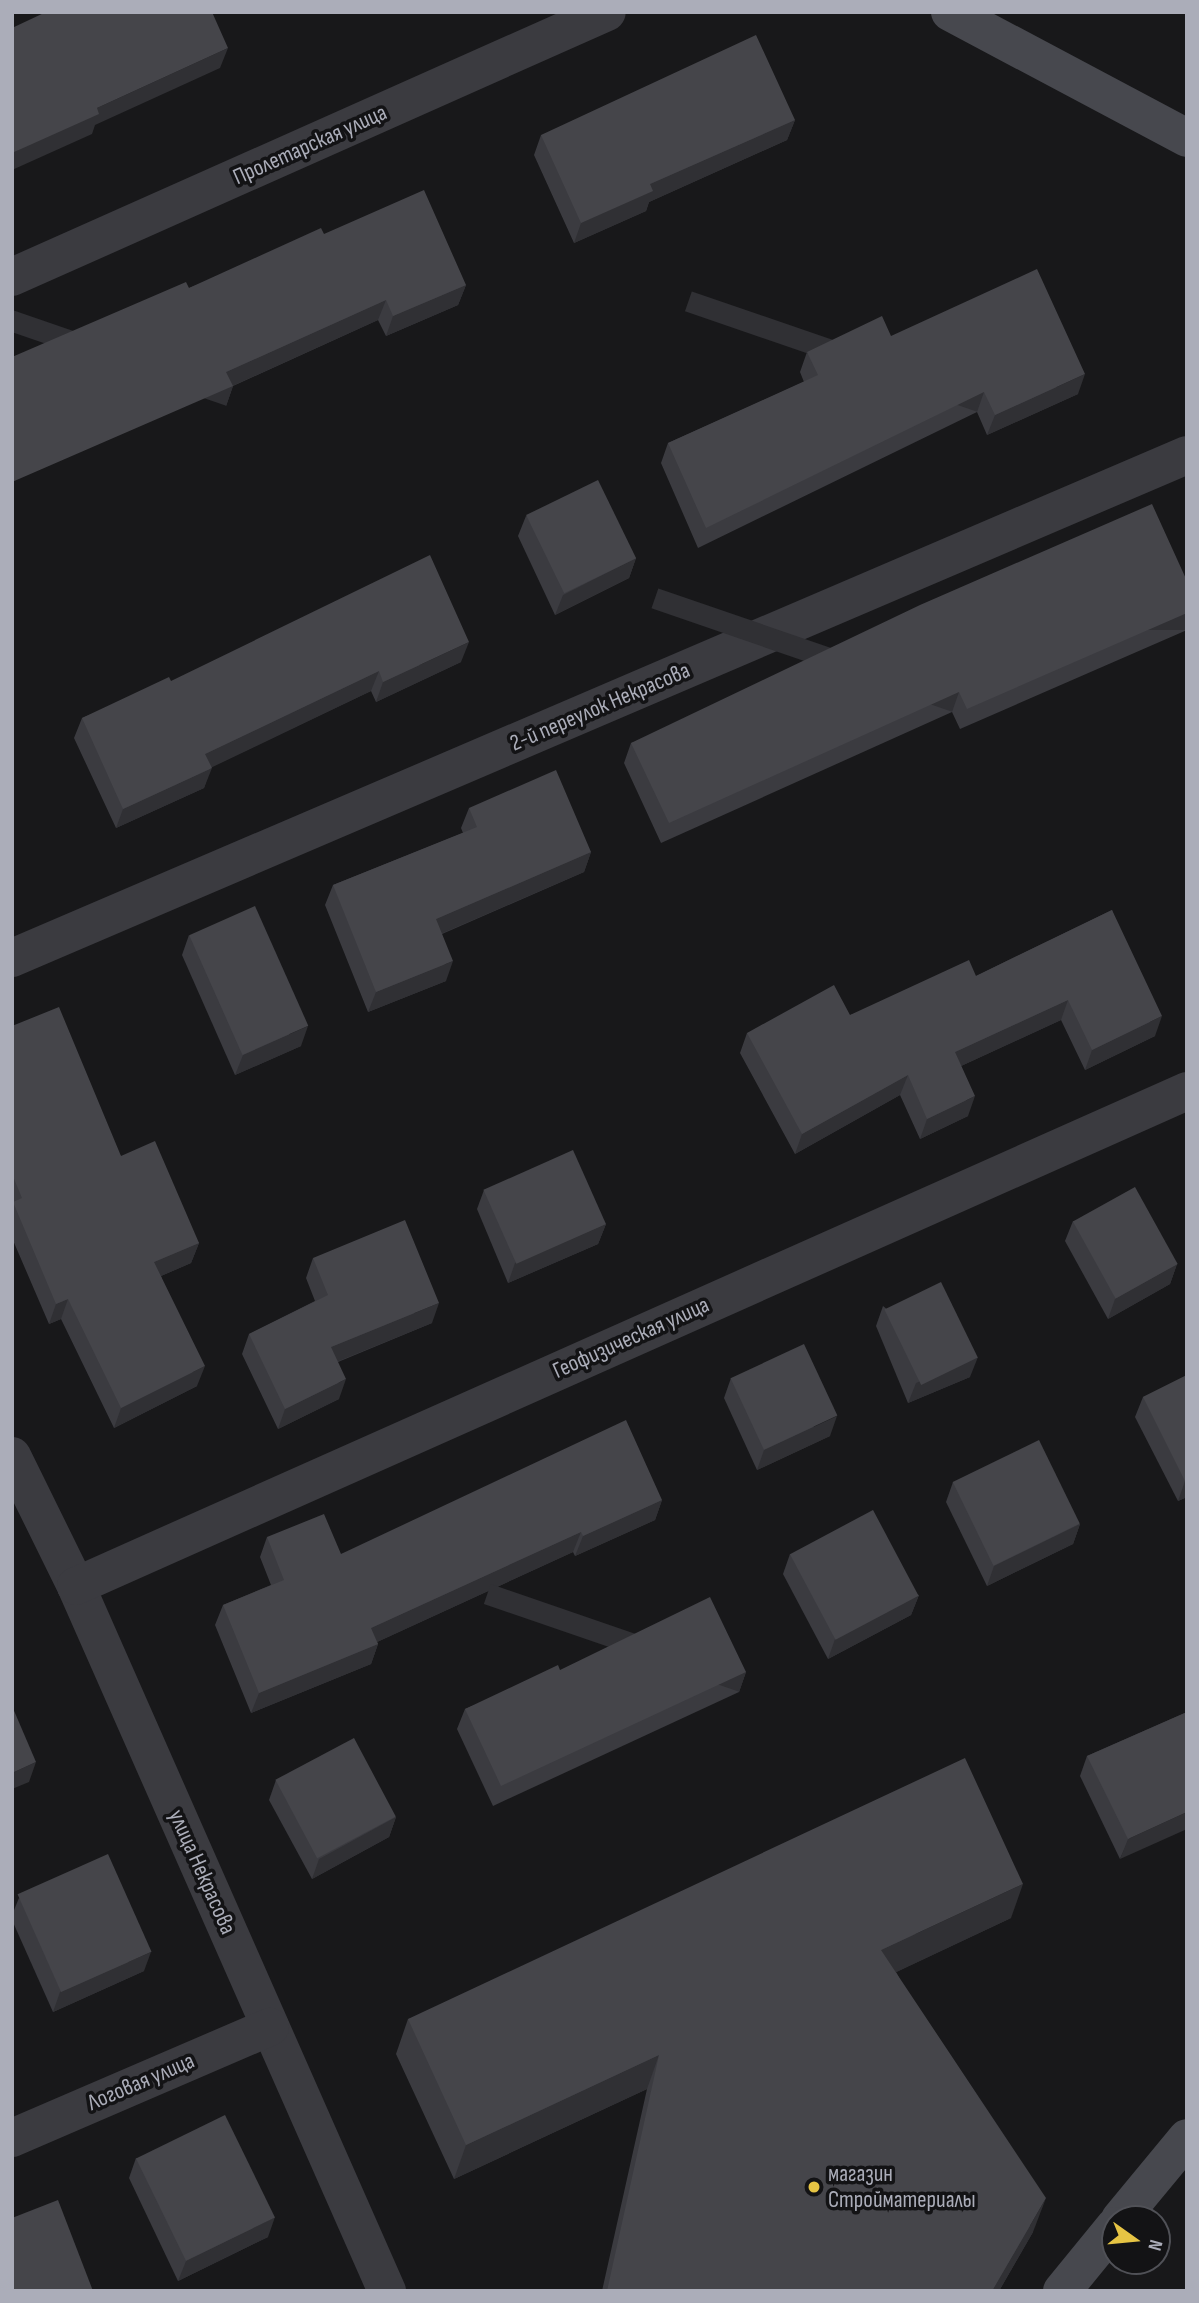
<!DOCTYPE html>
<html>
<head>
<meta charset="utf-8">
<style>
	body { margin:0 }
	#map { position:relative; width:1199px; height:2303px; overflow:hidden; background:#18181a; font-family:"Sofia Sans Condensed",sans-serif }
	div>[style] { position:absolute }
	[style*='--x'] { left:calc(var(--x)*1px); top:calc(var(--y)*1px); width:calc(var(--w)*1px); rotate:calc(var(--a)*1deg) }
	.street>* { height:38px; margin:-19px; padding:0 19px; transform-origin:19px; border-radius:19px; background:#3b3b40 }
	.secondary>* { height:38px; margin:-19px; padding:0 19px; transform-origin:19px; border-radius:19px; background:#47484e }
	.wall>* { inset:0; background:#3b3b40 }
	.shaded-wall>* { inset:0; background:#303034; transform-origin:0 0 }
	.building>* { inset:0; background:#45454a; transform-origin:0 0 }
	.dots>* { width:19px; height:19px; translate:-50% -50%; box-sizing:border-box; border:4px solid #131315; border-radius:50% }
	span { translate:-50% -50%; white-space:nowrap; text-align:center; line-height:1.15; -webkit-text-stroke:7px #131315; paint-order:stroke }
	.street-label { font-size:23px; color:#abadb9 }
	.poi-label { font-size:23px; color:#abadb9 }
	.left { translate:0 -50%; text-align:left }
	.frame { position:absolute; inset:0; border:14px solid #abadb9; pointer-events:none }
	.north { position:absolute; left:1101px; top:2205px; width:70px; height:70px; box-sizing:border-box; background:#131315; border:2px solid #505157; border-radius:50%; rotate:105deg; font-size:19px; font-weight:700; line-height:28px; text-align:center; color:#abadb9 }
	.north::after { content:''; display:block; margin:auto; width:24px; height:32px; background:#e6c444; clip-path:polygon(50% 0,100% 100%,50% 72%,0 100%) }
</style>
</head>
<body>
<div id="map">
	<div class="street">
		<div style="--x:12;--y:277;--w:651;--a:-24.01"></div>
		<div style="--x:12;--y:958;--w:1278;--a:-23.18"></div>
		<div style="--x:12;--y:1456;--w:145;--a:63.8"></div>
		<div style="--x:76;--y:1586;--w:771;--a:66.2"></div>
		<div style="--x:76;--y:1586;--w:1216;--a:-24.02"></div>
		<div style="--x:12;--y:2138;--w:281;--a:-23.3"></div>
	</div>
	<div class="secondary">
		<div style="--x:950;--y:12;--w:268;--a:28"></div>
		<div style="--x:1120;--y:2219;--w:105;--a:-50.4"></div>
		<div style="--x:1062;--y:2291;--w:84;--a:-50.8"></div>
	</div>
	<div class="wall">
		<div style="clip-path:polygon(795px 120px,787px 140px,649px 202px,646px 211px,574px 243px,534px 155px,541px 135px)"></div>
		<div style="clip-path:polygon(324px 234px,466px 285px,458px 305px,386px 336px,378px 320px,233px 386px,226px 406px,189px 288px)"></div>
		<div style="clip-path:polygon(891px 336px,1078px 394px,987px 435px,977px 412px,698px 548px,661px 463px,668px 443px,804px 382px,800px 372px,807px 352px)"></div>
		<div style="clip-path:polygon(526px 516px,636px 558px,629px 578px,555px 615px,518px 536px)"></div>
		<div style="clip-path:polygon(1187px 581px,1187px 630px,960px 729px,952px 712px,661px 843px,624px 763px,631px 743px)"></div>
		<div style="clip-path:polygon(461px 662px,376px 702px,371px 691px,211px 767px,204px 788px,116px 828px,74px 738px,82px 718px,171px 681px)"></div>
		<div style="clip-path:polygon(469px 808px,591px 852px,584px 872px,442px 934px,446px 981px,368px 1012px,325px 905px,333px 885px,463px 833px,461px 828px)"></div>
		<div style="clip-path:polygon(1112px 910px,1155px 1036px,1085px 1070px,1061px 1020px,961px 1066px,968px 1116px,920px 1139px,900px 1095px,795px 1154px,740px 1053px,747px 1033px,850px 1015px,976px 976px)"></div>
		<div style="clip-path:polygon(189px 935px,301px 1046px,235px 1075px,182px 955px)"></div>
		<div style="clip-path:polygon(12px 1026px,121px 1156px,199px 1243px,191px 1263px,161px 1276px,197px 1386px,114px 1428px,61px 1319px,49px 1324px,12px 1238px)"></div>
		<div style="clip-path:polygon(484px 1190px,606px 1224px,598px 1244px,508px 1283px,477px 1209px)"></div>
		<div style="clip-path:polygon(1073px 1221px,1177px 1264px,1170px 1284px,1108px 1319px,1065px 1241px)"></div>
		<div style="clip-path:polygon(313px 1258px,432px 1323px,338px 1362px,339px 1399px,278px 1429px,242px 1354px,249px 1334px,315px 1301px,306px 1278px)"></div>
		<div style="clip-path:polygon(883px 1306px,970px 1377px,908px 1403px,876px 1326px)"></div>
		<div style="clip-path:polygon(1187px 1375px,1187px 1497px,1178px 1501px,1135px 1417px,1143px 1397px)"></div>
		<div style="clip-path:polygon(731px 1378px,830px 1436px,757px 1470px,724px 1398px)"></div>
		<div style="clip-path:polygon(953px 1482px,1080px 1524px,1073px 1544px,987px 1586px,946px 1502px)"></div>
		<div style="clip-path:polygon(662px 1500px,655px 1520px,575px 1556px,573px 1552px,377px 1642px,378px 1644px,371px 1664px,251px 1713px,215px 1625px,223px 1605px,271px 1585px,260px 1557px,267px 1537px,341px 1554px)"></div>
		<div style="clip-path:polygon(790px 1554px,919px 1595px,911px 1615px,828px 1659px,783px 1574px)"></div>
		<div style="clip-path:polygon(560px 1670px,746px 1672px,739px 1692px,493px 1806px,457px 1729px,465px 1709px)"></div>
		<div style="clip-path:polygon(1187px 1712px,1120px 1859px,1080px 1776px,1087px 1756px)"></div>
		<div style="clip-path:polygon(276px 1780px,396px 1817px,389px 1837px,312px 1879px,269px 1800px)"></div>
		<div style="clip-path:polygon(19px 1898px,144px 1971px,53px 2012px,12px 1920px,12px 1915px)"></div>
		<div style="clip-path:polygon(1011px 1918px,896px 1972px,1033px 2232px,999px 2291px,602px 2291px,647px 2089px,454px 2179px,396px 2054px,408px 2019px)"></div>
		<div style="clip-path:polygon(136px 2158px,268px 2237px,178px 2281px,129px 2178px)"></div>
	</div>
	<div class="shaded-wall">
		<div style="clip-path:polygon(228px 48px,220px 68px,95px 125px,92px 134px,12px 170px,12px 153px,97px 108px)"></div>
		<div style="clip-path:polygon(795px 120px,787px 140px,649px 202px,646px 211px,574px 243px,581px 223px,650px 184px)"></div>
		<div style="clip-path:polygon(466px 285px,458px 305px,386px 336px,393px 316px)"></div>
		<div style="clip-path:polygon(386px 300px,378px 320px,219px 392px,226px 372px)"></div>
		<div style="clip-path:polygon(1085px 374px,1078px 394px,987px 435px,995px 415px)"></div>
		<div style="left:233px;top:386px;width:21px;height:241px;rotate:109deg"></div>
		<div style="left:984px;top:392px;width:21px;height:309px;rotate:109deg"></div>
		<div style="clip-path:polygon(636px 558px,629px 578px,555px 615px,563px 595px)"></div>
		<div style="left:1187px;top:613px;width:17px;height:240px;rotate:90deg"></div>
		<div style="clip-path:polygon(469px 642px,461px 662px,376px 702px,383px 682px)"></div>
		<div style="clip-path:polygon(379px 671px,371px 691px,198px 774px,205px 754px)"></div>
		<div style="left:959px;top:692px;width:21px;height:318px;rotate:109deg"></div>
		<div style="clip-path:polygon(212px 768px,204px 788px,116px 828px,123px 809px)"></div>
		<div style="clip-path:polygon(591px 852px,584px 872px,429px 939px,436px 919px)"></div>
		<div style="clip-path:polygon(453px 961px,446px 981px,368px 1012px,376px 992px)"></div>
		<div style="clip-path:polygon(1068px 1000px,1061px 1020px,948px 1072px,955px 1052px)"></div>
		<div style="clip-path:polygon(1162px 1016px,1155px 1036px,1085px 1070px,1092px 1050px)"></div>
		<div style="clip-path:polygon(308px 1026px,301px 1046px,235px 1075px,243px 1055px)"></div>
		<div style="clip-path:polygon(908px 1075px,900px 1095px,795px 1154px,802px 1134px)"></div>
		<div style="clip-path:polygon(975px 1096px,968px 1116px,920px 1139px,927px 1119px)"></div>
		<div style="clip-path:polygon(606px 1224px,598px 1244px,508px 1283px,515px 1263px)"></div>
		<div style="clip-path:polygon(199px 1243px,191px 1263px,147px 1282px,154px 1262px)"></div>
		<div style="clip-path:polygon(1177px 1264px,1170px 1284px,1108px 1319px,1115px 1299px)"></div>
		<div style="clip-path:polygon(68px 1299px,61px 1319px,49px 1324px,56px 1304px)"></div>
		<div style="clip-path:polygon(439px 1303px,432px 1323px,324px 1367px,331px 1347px)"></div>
		<div style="clip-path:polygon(978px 1357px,970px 1377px,908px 1403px,916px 1383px)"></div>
		<div style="clip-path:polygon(205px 1366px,197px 1386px,114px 1428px,121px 1408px)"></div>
		<div style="clip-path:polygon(346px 1379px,339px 1399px,278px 1429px,285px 1409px)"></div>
		<div style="clip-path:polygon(837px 1416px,830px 1436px,757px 1470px,764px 1450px)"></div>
		<div style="clip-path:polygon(1185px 1481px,1187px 1481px,1187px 1497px,1178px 1501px)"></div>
		<div style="clip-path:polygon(662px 1500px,655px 1520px,575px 1556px,583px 1536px)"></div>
		<div style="clip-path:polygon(1080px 1524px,1073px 1544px,987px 1586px,994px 1566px)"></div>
		<div style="clip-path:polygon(581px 1532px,573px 1552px,364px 1648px,371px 1628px)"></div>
		<div style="clip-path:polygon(919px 1595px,911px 1615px,828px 1659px,835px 1639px)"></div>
		<div style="clip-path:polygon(378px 1644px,371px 1664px,251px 1713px,259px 1693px)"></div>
		<div style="left:746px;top:1672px;width:21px;height:270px;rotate:109deg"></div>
		<div style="clip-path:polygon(36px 1762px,29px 1782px,12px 1789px,12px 1773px)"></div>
		<div style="clip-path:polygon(1187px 1812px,1187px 1829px,1120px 1859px,1128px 1839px)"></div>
		<div style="clip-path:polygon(396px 1817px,389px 1837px,312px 1879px,319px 1859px)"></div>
		<div style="clip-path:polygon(1023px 1884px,1011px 1918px,869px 1985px,881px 1950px)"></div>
		<div style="clip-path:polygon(151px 1952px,144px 1971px,53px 2012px,60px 1992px)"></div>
		<div style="clip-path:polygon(659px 2055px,647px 2089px,454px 2179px,466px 2145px)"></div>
		<div style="clip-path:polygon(1046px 2198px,1033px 2232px,999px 2291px,992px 2291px)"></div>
		<div style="clip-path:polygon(275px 2217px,268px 2237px,178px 2281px,186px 2261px)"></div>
	</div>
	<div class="building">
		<div style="clip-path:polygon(46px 12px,212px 12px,228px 48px,97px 108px,99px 114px,12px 153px,12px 28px)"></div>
		<div style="clip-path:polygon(756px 35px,795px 120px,650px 184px,653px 191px,581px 223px,541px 135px)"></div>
		<div style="clip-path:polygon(424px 190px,466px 285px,393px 316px,386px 300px,226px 372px,233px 386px,12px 482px,12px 357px,186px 282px,189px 288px,321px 228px,324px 234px)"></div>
		<div style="clip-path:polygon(1037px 269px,1085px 374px,995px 415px,984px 392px,706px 528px,668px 443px,818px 375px,807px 352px,882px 316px,891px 336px)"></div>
		<div style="left:598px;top:480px;width:87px;height:80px;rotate:64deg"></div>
		<div style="clip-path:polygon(1152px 504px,1187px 581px,1187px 613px,967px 709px,959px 692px,669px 823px,631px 743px,920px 605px)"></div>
		<div style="clip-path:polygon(430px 555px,469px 642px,383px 682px,379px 671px,205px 754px,212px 768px,123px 809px,82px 718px,169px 677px,171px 681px)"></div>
		<div style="clip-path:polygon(556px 770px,591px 852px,436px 919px,453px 961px,376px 992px,333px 885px,477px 827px,469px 808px)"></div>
		<div style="left:255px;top:906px;width:131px;height:72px;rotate:66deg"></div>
		<div style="clip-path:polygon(1112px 910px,1162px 1016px,1092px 1050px,1068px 1000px,955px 1052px,975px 1096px,927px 1119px,908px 1075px,802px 1134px,747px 1033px,834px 985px,850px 1015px,969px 960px,976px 976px)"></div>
		<div style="clip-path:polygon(59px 1007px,121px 1156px,155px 1141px,199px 1243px,154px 1262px,205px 1366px,121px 1408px,68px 1299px,56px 1304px,13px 1202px,22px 1198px,12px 1174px,12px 1026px)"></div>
		<div style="left:573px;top:1150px;width:81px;height:98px;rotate:66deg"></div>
		<div style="left:1135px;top:1187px;width:88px;height:71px;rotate:61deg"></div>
		<div style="clip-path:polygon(405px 1220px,439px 1303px,331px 1347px,346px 1379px,285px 1409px,249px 1334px,328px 1295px,313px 1258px)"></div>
		<div style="left:941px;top:1282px;width:84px;height:63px;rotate:64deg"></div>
		<div style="left:804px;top:1344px;width:79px;height:81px;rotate:65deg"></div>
		<div style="clip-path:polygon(1187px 1375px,1187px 1481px,1185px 1481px,1143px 1397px)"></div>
		<div style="clip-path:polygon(626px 1420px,662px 1500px,583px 1536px,581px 1532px,371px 1628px,378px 1644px,259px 1693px,223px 1605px,284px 1580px,267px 1537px,324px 1514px,341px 1554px)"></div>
		<div style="left:1039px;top:1440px;width:93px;height:96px;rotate:64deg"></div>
		<div style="left:873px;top:1510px;width:97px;height:94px;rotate:62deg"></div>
		<div style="clip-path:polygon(710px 1597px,746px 1672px,501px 1786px,465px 1709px,558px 1665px,560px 1670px)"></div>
		<div style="clip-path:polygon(12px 1706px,36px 1762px,12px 1773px)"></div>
		<div style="clip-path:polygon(1187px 1712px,1187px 1812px,1128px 1839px,1087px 1756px)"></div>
		<div style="left:354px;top:1738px;width:89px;height:89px;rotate:62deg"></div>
		<div style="clip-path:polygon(965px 1758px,1023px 1884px,881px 1950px,1046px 2198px,992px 2291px,607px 2291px,659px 2055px,466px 2145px,408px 2019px)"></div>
		<div style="left:108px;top:1854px;width:107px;height:99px;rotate:66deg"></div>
		<div style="left:225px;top:2115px;width:114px;height:99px;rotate:64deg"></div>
		<div style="clip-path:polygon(58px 2200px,93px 2291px,12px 2291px,12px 2218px)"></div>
	</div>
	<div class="dots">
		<div style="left:814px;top:2187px;background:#e6c444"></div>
	</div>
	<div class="street-label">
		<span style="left:310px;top:145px;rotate:-24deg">Пролетарская улица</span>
		<span style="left:600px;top:707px;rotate:-23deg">2-й переулок Некрасова</span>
		<span style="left:631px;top:1338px;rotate:-24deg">Геофизическая улица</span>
		<span style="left:202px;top:1872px;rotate:66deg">улица Некрасова</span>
		<span style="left:141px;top:2082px;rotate:-23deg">Логовая улица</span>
	</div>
	<div class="poi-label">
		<span class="left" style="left:828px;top:2187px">магазин<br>Стройматериалы</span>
	</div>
	<div class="frame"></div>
	<div class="north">N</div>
</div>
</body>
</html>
